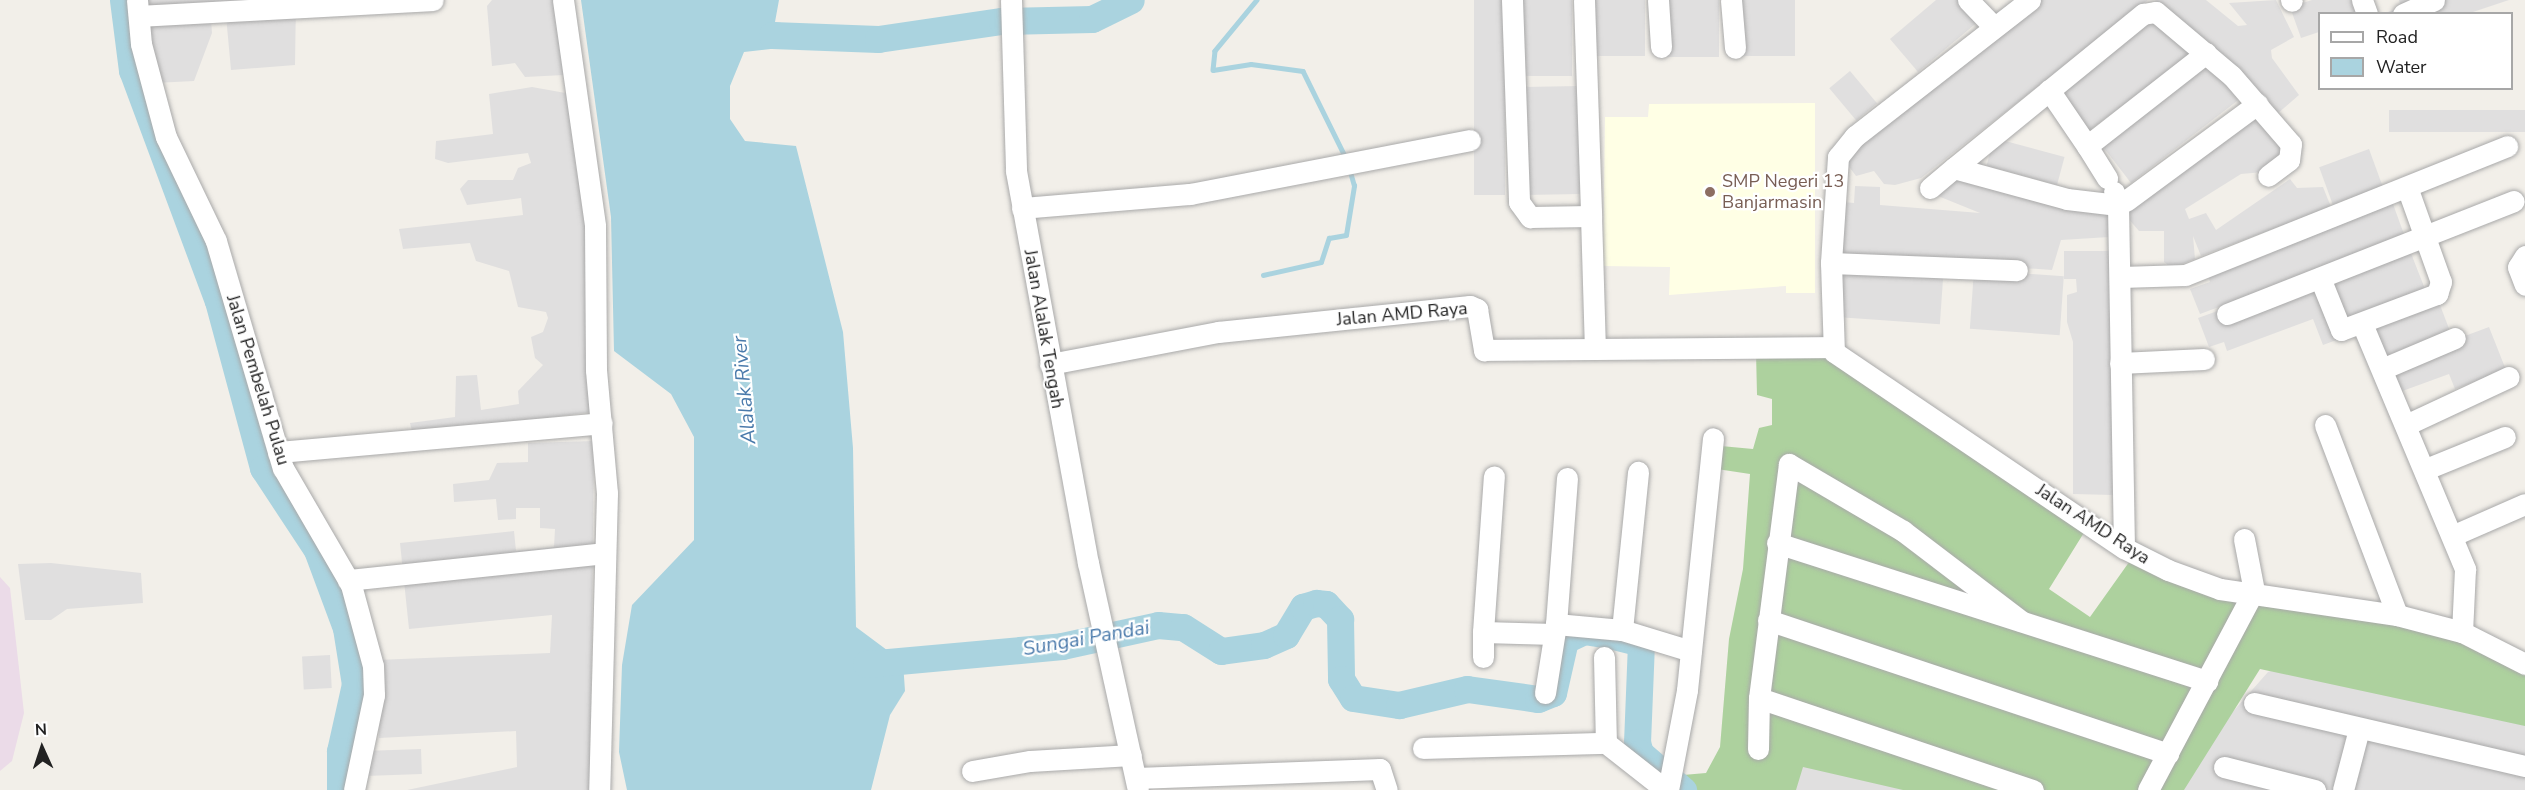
<!DOCTYPE html>
<html>
<head>
<meta charset="utf-8">
<style>
	body { margin:0 }
	#map { position:relative; width:2525px; height:790px; overflow:hidden; background:#f2efe9; font-family:"Nunito Sans",sans-serif }
	div>[style] { position:absolute }
	[style*='--x'] { left:calc(var(--x)*1px); top:calc(var(--y)*1px); width:calc(var(--w)*1px); rotate:calc(var(--a)*1deg) }
	.residential>* { inset:0; background:#e0dfdf; transform-origin:0 0 }
	.industrial>* { inset:0; background:#ebdbe8 }
	.education>* { inset:0; background:#ffffe5 }
	.forest>* { inset:0; background:#add19e }
	.water>* { inset:0; background:#aad3df }
	.stream>* { height:4.5px; margin:-2.25px; padding:0 2.25px; transform-origin:2.25px; border-radius:2.25px; background:#aad3df }
	.river>* { height:27px; margin:-13.5px; padding:0 13.5px; transform-origin:13.5px; border-radius:13.5px; background:#aad3df }
	.roads { filter:drop-shadow(0 0 2px #a9a9a9) drop-shadow(0 0 2px #a9a9a9) }
	.minor>* { height:21px; margin:-10.5px; padding:0 10.5px; transform-origin:10.5px; border-radius:10.5px; background:#fff }
	.dots>* { width:16px; height:16px; translate:-50% -50%; box-sizing:border-box; border:3px solid #fff; border-radius:50% }
	span { translate:-50% -50%; white-space:nowrap; text-align:center; line-height:1.15; -webkit-text-stroke:4.5px #fff; paint-order:stroke }
	.education-label { font-size:18px; color:#785e54 }
	.left { translate:0 -50%; text-align:left }
	.street-label { font-size:18px; color:#222 }
	.water-label { font-size:20px; color:#4a7aab; font-style:italic }
	.legend { position:absolute; left:2318px; top:12px; width:195px; height:78px; box-sizing:border-box; background:#fff; border:2px solid #a7a7a7; margin:0; padding:8px 10px; list-style:none; font-size:18px; color:#222 }
	.legend li { display:flex; align-items:center; gap:12px; height:30px }
	.legend b { width:30px; border:2px solid #a7a7a7 }
	.north { position:absolute; left:12px; top:718px; width:60px; height:60px; -webkit-text-stroke:4px #fff; paint-order:stroke; rotate:357deg; font-size:16px; font-weight:700; line-height:24px; text-align:center; color:#222 }
	.north::after { content:''; display:block; margin:auto; width:21px; height:27px; background:#222; clip-path:polygon(50% 0,100% 100%,50% 72%,0 100%) }
</style>
</head>
<body>
<div id="map">
	<div class="residential">
		<div style="clip-path:polygon(138px 0,296px 0,295px 65px,231px 70px,225px 5px,210px 6px,212px 33px,194px 81px,155px 83px)"></div>
		<div style="clip-path:polygon(492px 0,565px 0,585px 130px,598px 411px,413px 436px,410px 423px,455px 417px,456px 376px,477px 375px,481px 410px,519px 404px,518px 391px,543px 365px,535px 358px,531px 337px,543px 332px,548px 318px,546px 312px,518px 307px,509px 271px,476px 261px,470px 243px,403px 249px,399px 229px,523px 215px,521px 198px,467px 205px,460px 189px,468px 180px,513px 180px,518px 168px,531px 163px,528px 153px,448px 163px,435px 159px,436px 141px,493px 134px,489px 94px,532px 87px,571px 94px,564px 75px,525px 77px,515px 63px,492px 66px,487px 6px)"></div>
		<div style="left:1474px;top:0;width:31px;height:195px"></div>
		<div style="left:1514px;top:0;width:58px;height:76px"></div>
		<div style="left:1583px;top:0;width:62px;height:56px"></div>
		<div style="left:1658px;top:0;width:61px;height:57px"></div>
		<div style="left:1730px;top:0;width:65px;height:56px"></div>
		<div style="clip-path:polygon(1936px 0,1963px 0,1980px 20px,1918px 72px,1890px 39px)"></div>
		<div style="clip-path:polygon(2034px 0,2148px 0,1921px 178px,1895px 185px,1884px 184px,1874px 171px,1856px 176px,1839px 153px)"></div>
		<div style="clip-path:polygon(2155px 0,2206px 0,2238px 26px,2247px 25px,2229px 3px,2276px 0,2294px 37px,2271px 50px,2272px 58px,2299px 95px,2276px 115px,2224px 56px)"></div>
		<div style="clip-path:polygon(2312px 0,2351px 0,2356px 13px,2320px 14px,2319px 32px,2301px 38px,2290px 7px)"></div>
		<div style="clip-path:polygon(2399px 0,2509px 0,2470px 13px,2383px 14px,2401px 7px)"></div>
		<div style="clip-path:polygon(2151px 10px,2192px 47px,2187px 57px,2086px 133px,2051px 86px)"></div>
		<div style="clip-path:polygon(2202px 57px,2241px 94px,2237px 101px,2131px 183px,2097px 139px)"></div>
		<div style="left:1850px;top:71px;width:42px;height:27px;rotate:50deg"></div>
		<div style="left:1579px;top:86px;width:108px;height:59px;rotate:89deg"></div>
		<div style="clip-path:polygon(2250px 105px,2293px 157px,2263px 172px,2241px 174px,2185px 209px,2189px 219px,2206px 213px,2216px 230px,2290px 179px,2297px 188px,2323px 187px,2331px 207px,2201px 256px,2193px 236px,2195px 259px,2172px 268px,2164px 262px,2164px 231px,2139px 231px,2121px 210px)"></div>
		<div style="left:2525px;top:110px;width:22px;height:136px;rotate:90deg"></div>
		<div style="left:1994px;top:138px;width:73px;height:29px;rotate:15deg"></div>
		<div style="left:2369px;top:149px;width:40px;height:53px;rotate:70deg"></div>
		<div style="clip-path:polygon(1955px 167px,2108px 206px,2109px 237px,2061px 240px,2052px 270px,1839px 254px,1843px 202px,1854px 203px,1855px 186px,1880px 187px,1880px 205px,1980px 213px,1938px 196px)"></div>
		<div style="clip-path:polygon(2389px 193px,2405px 237px,2200px 314px,2190px 289px,2210px 282px,2203px 263px)"></div>
		<div style="clip-path:polygon(2407px 243px,2425px 289px,2342px 338px,2323px 345px,2313px 319px,2227px 351px,2224px 342px,2209px 347px,2198px 318px)"></div>
		<div style="clip-path:polygon(2064px 251px,2109px 251px,2113px 495px,2073px 494px,2073px 342px,2067px 322px,2067px 295px,2077px 292px,2076px 279px,2064px 279px)"></div>
		<div style="left:1837px;top:261px;width:107px;height:56px;rotate:4deg"></div>
		<div style="left:1974px;top:270px;width:90px;height:59px;rotate:4deg"></div>
		<div style="left:2435px;top:292px;width:47px;height:74px;rotate:69deg"></div>
		<div style="clip-path:polygon(2489px 327px,2506px 370px,2455px 389px,2449px 374px,2397px 393px,2387px 365px)"></div>
		<div style="clip-path:polygon(594px 441px,590px 790px,407px 790px,517px 767px,516px 731px,379px 738px,377px 660px,550px 653px,552px 615px,409px 629px,400px 543px,514px 531px,516px 551px,554px 547px,555px 529px,540px 528px,540px 508px,516px 508px,516px 519px,498px 520px,496px 499px,454px 502px,453px 484px,489px 480px,497px 463px,528px 462px,528px 443px)"></div>
		<div style="clip-path:polygon(1792px 560px,2222px 724px,2268px 672px,2279px 668px,2525px 722px,2525px 790px,1785px 790px)"></div>
		<div style="clip-path:polygon(51px 563px,141px 573px,143px 603px,67px 609px,51px 620px,25px 620px,18px 564px)"></div>
		<div style="left:330px;top:655px;width:33px;height:28px;rotate:87deg"></div>
		<div style="left:421px;top:749px;width:25px;height:64px;rotate:88deg"></div>
	</div>
	<div class="industrial">
		<div style="clip-path:polygon(0 577px,10px 588px,24px 713px,12px 761px,0 771px)"></div>
	</div>
	<div class="education">
		<div style="clip-path:polygon(1815px 103px,1815px 293px,1786px 293px,1786px 286px,1669px 295px,1670px 267px,1603px 266px,1605px 117px,1648px 117px,1649px 104px)"></div>
	</div>
	<div class="forest">
		<div style="clip-path:polygon(1814px 349px,2085px 531px,2049px 589px,2090px 617px,2132px 558px,2351px 611px,2459px 642px,2525px 675px,2525px 726px,2260px 669px,2184px 790px,1903px 790px,1803px 767px,1796px 790px,1687px 790px,1683px 775px,1706px 773px,1720px 747px,1729px 639px,1743px 569px,1750px 474px,1717px 469px,1721px 446px,1753px 449px,1759px 428px,1772px 425px,1772px 399px,1757px 395px,1756px 352px)"></div>
	</div>
	<div class="water">
		<div style="clip-path:polygon(581px 0,779px 0,775px 22px,808px 27px,805px 45px,744px 52px,730px 86px,730px 119px,745px 141px,796px 146px,843px 332px,853px 448px,856px 627px,903px 662px,905px 691px,890px 715px,871px 790px,627px 790px,619px 752px,622px 665px,632px 605px,694px 540px,694px 437px,671px 394px,614px 351px,611px 217px)"></div>
	</div>
	<div class="stream">
		<div style="--x:1257;--y:0;--w:66;--a:129.5"></div>
		<div style="--x:1215;--y:51;--w:19;--a:96"></div>
		<div style="--x:1213;--y:70;--w:38;--a:-9"></div>
		<div style="--x:1251;--y:64;--w:52;--a:7.7"></div>
		<div style="--x:1303;--y:71;--w:97;--a:63.7"></div>
		<div style="--x:1263;--y:275;--w:59;--a:-12.6"></div>
		<div style="--x:1321;--y:262;--w:25;--a:-72"></div>
		<div style="--x:1329;--y:238;--w:17;--a:-10"></div>
		<div style="--x:1346;--y:235;--w:50;--a:-80.7"></div>
		<div style="--x:1354;--y:186;--w:18;--a:-106"></div>
	</div>
	<div class="river">
		<div style="--x:123;--y:0;--w:71;--a:82.7"></div>
		<div style="--x:132;--y:70;--w:246;--a:69.6"></div>
		<div style="--x:218;--y:301;--w:173;--a:74.9"></div>
		<div style="--x:263;--y:468;--w:98;--a:56.6"></div>
		<div style="--x:317;--y:550;--w:83;--a:69.6"></div>
		<div style="--x:346;--y:628;--w:57;--a:80.9"></div>
		<div style="--x:355;--y:684;--w:69;--a:102.6"></div>
		<div style="--x:340;--y:751;--w:39;--a:90"></div>
		<div style="--x:772;--y:35;--w:106;--a:2.2"></div>
		<div style="--x:878;--y:39;--w:125;--a:-8.3"></div>
		<div style="--x:1002;--y:21;--w:90;--a:-1.3"></div>
		<div style="--x:1092;--y:19;--w:43;--a:-26"></div>
		<div style="--x:866;--y:664;--w:197;--a:-5.2"></div>
		<div style="--x:1062;--y:646;--w:98;--a:-12.3"></div>
		<div style="--x:1158;--y:625;--w:25;--a:5"></div>
		<div style="--x:1183;--y:627;--w:45;--a:32.3"></div>
		<div style="--x:1221;--y:651;--w:43;--a:-7.9"></div>
		<div style="--x:1264;--y:645;--w:24;--a:-24"></div>
		<div style="--x:1286;--y:635;--w:33;--a:-59"></div>
		<div style="--x:1303;--y:607;--w:14;--a:-17"></div>
		<div style="--x:1316;--y:603;--w:10;--a:6"></div>
		<div style="--x:1326;--y:604;--w:21;--a:47"></div>
		<div style="--x:1340;--y:619;--w:60;--a:89"></div>
		<div style="--x:1341;--y:679;--w:22;--a:58"></div>
		<div style="--x:1353;--y:698;--w:47;--a:8.7"></div>
		<div style="--x:1399;--y:705;--w:70;--a:-13.2"></div>
		<div style="--x:1467;--y:689;--w:72;--a:8"></div>
		<div style="--x:1538;--y:699;--w:16;--a:-22"></div>
		<div style="--x:1553;--y:693;--w:54;--a:-77.2"></div>
		<div style="--x:1565;--y:640;--w:21;--a:-25"></div>
		<div style="--x:1584;--y:631;--w:25;--a:9"></div>
		<div style="--x:1609;--y:635;--w:33;--a:14"></div>
		<div style="--x:1641;--y:643;--w:99;--a:92.3"></div>
		<div style="--x:1637;--y:742;--w:11;--a:75"></div>
		<div style="--x:1640;--y:753;--w:57;--a:40.7"></div>
	</div>
	<div class="roads">
		<div class="minor">
			<div style="--x:137;--y:0;--w:44;--a:84.8"></div>
			<div style="--x:141;--y:44;--w:96;--a:75"></div>
			<div style="--x:166;--y:137;--w:115;--a:64.3"></div>
			<div style="--x:216;--y:241;--w:237;--a:73.6"></div>
			<div style="--x:283;--y:468;--w:135;--a:59.8"></div>
			<div style="--x:351;--y:585;--w:84;--a:74.8"></div>
			<div style="--x:373;--y:666;--w:29;--a:88"></div>
			<div style="--x:374;--y:695;--w:97;--a:101.9"></div>
			<div style="--x:563;--y:0;--w:228;--a:81.9"></div>
			<div style="--x:595;--y:226;--w:144;--a:89.6"></div>
			<div style="--x:596;--y:370;--w:123;--a:84.9"></div>
			<div style="--x:607;--y:493;--w:297;--a:91.5"></div>
			<div style="--x:1011;--y:0;--w:171;--a:88.3"></div>
			<div style="--x:1016;--y:171;--w:399;--a:79.6"></div>
			<div style="--x:1088;--y:563;--w:232;--a:77.6"></div>
			<div style="--x:1512;--y:0;--w:202;--a:88"></div>
			<div style="--x:1519;--y:202;--w:19;--a:54"></div>
			<div style="--x:1530;--y:217;--w:61;--a:-0.9"></div>
			<div style="--x:1591;--y:216;--w:133;--a:88.3"></div>
			<div style="--x:1584;--y:0;--w:216;--a:88.1"></div>
			<div style="--x:1658;--y:0;--w:47;--a:86.3"></div>
			<div style="--x:1731;--y:0;--w:48;--a:85.2"></div>
			<div style="--x:1968;--y:0;--w:37;--a:46"></div>
			<div style="--x:2030;--y:0;--w:222;--a:142.1"></div>
			<div style="--x:1855;--y:136;--w:27;--a:129"></div>
			<div style="--x:1838;--y:157;--w:106;--a:93.8"></div>
			<div style="--x:1831;--y:263;--w:89;--a:88.1"></div>
			<div style="--x:1834;--y:352;--w:350;--a:34.1"></div>
			<div style="--x:2124;--y:548;--w:49;--a:26.6"></div>
			<div style="--x:2168;--y:570;--w:55;--a:20.1"></div>
			<div style="--x:2220;--y:589;--w:179;--a:8.4"></div>
			<div style="--x:2397;--y:615;--w:67;--a:14.7"></div>
			<div style="--x:2462;--y:632;--w:71;--a:26.9"></div>
			<div style="--x:2291;--y:0;--w:1;--a:45"></div>
			<div style="--x:2362;--y:0;--w:15;--a:70"></div>
			<div style="--x:2403;--y:14;--w:34;--a:-24"></div>
			<div style="--x:139;--y:16;--w:294;--a:-3.1"></div>
			<div style="--x:2049;--y:90;--w:68;--a:55.8"></div>
			<div style="--x:2087;--y:146;--w:151;--a:-38"></div>
			<div style="--x:2087;--y:146;--w:38;--a:58"></div>
			<div style="--x:1954;--y:168;--w:244;--a:-39.2"></div>
			<div style="--x:2143;--y:14;--w:13;--a:-9"></div>
			<div style="--x:2156;--y:12;--w:99;--a:40.1"></div>
			<div style="--x:2232;--y:76;--w:90;--a:49.1"></div>
			<div style="--x:2291;--y:144;--w:16;--a:97"></div>
			<div style="--x:2289;--y:160;--w:26;--a:143"></div>
			<div style="--x:1930;--y:188;--w:31;--a:-40"></div>
			<div style="--x:1954;--y:168;--w:117;--a:15.3"></div>
			<div style="--x:2067;--y:199;--w:51;--a:6.7"></div>
			<div style="--x:2118;--y:205;--w:343;--a:89"></div>
			<div style="--x:2114;--y:192;--w:14;--a:73"></div>
			<div style="--x:2118;--y:205;--w:10;--a:-29"></div>
			<div style="--x:2127;--y:200;--w:162;--a:-36.4"></div>
			<div style="--x:1022;--y:208;--w:169;--a:-4.8"></div>
			<div style="--x:1190;--y:194;--w:285;--a:-10.9"></div>
			<div style="--x:2525;--y:256;--w:13;--a:122"></div>
			<div style="--x:2518;--y:267;--w:19;--a:69"></div>
			<div style="--x:1831;--y:263;--w:186;--a:2.2"></div>
			<div style="--x:2121;--y:277;--w:64;--a:-1.8"></div>
			<div style="--x:2185;--y:275;--w:347;--a:-21.8"></div>
			<div style="--x:2320;--y:278;--w:56;--a:68"></div>
			<div style="--x:2341;--y:330;--w:103;--a:-20.6"></div>
			<div style="--x:2437;--y:294;--w:13;--a:-72"></div>
			<div style="--x:2441;--y:282;--w:101;--a:-109.7"></div>
			<div style="--x:2227;--y:314;--w:308;--a:-21.5"></div>
			<div style="--x:2363;--y:326;--w:264;--a:67.2"></div>
			<div style="--x:2465;--y:569;--w:63;--a:92.7"></div>
			<div style="--x:2120;--y:363;--w:84;--a:-2.7"></div>
			<div style="--x:1050;--y:364;--w:171;--a:-10.8"></div>
			<div style="--x:1218;--y:332;--w:253;--a:-5.9"></div>
			<div style="--x:1470;--y:306;--w:8;--a:23"></div>
			<div style="--x:1477;--y:309;--w:42;--a:80.3"></div>
			<div style="--x:1484;--y:350;--w:347;--a:-0.5"></div>
			<div style="--x:2382;--y:369;--w:79;--a:-23"></div>
			<div style="--x:2408;--y:424;--w:111;--a:-25"></div>
			<div style="--x:2325;--y:425;--w:203;--a:69.2"></div>
			<div style="--x:278;--y:452;--w:325;--a:-5.1"></div>
			<div style="--x:2426;--y:469;--w:85;--a:-22.1"></div>
			<div style="--x:1567;--y:478;--w:146;--a:94.3"></div>
			<div style="--x:1556;--y:624;--w:66;--a:5.2"></div>
			<div style="--x:1622;--y:630;--w:72;--a:16.9"></div>
			<div style="--x:2454;--y:535;--w:77;--a:-23.6"></div>
			<div style="--x:1777;--y:543;--w:452;--a:17.8"></div>
			<div style="--x:348;--y:580;--w:258;--a:-6"></div>
			<div style="--x:1768;--y:620;--w:422;--a:18.5"></div>
			<div style="--x:1622;--y:630;--w:159;--a:-84.2"></div>
			<div style="--x:1483;--y:632;--w:156;--a:-86"></div>
			<div style="--x:1483;--y:657;--w:25;--a:-90"></div>
			<div style="--x:1483;--y:632;--w:71;--a:1.6"></div>
			<div style="--x:1604;--y:657;--w:86;--a:88.7"></div>
			<div style="--x:1606;--y:743;--w:76;--a:38.1"></div>
			<div style="--x:1545;--y:693;--w:70;--a:-80.9"></div>
			<div style="--x:1759;--y:698;--w:289;--a:18.6"></div>
			<div style="--x:2254;--y:703;--w:278;--a:13.1"></div>
			<div style="--x:1423;--y:748;--w:183;--a:-1.6"></div>
			<div style="--x:1758;--y:749;--w:51;--a:-88.9"></div>
			<div style="--x:1759;--y:698;--w:236;--a:-82.7"></div>
			<div style="--x:1789;--y:464;--w:132;--a:30.4"></div>
			<div style="--x:1903;--y:531;--w:148;--a:37.3"></div>
			<div style="--x:2224;--y:767;--w:94;--a:14.2"></div>
			<div style="--x:972;--y:771;--w:59;--a:-9.8"></div>
			<div style="--x:1030;--y:761;--w:101;--a:-3.4"></div>
			<div style="--x:1136;--y:778;--w:244;--a:-2.1"></div>
			<div style="--x:1380;--y:769;--w:22;--a:72"></div>
			<div style="--x:1668;--y:790;--w:102;--a:-79.2"></div>
			<div style="--x:1687;--y:690;--w:253;--a:-84.1"></div>
			<div style="--x:2148;--y:790;--w:225;--a:-62"></div>
			<div style="--x:2254;--y:591;--w:53;--a:-100.9"></div>
			<div style="--x:2343;--y:790;--w:63;--a:-75.3"></div>
		</div>
	</div>
	<div class="dots">
		<div style="left:1710px;top:192px;background:#8d6e63"></div>
	</div>
	<div class="education-label">
		<span class="left" style="left:1722px;top:192px">SMP Negeri 13<br>Banjarmasin</span>
	</div>
	<div class="street-label">
		<span style="left:1402px;top:314px;rotate:-5deg">Jalan AMD Raya</span>
		<span style="left:1044px;top:329px;rotate:80deg">Jalan Alalak Tengah</span>
		<span style="left:258px;top:380px;rotate:73deg">Jalan Pembelah Pulau</span>
		<span style="left:2093px;top:524px;rotate:33deg">Jalan AMD Raya</span>
	</div>
	<div class="water-label">
		<span style="left:744px;top:390px;rotate:-95deg">Alalak River</span>
		<span style="left:1086px;top:638px;rotate:-10deg">Sungai Pandai</span>
	</div>
	<ul class="legend">
	<li><b style="height:8px;background:#fff"></b>Road</li>
	<li><b style="height:16px;background:#aad3df"></b>Water</li>
	</ul>
	<div class="north">N</div>
</div>
</body>
</html>
